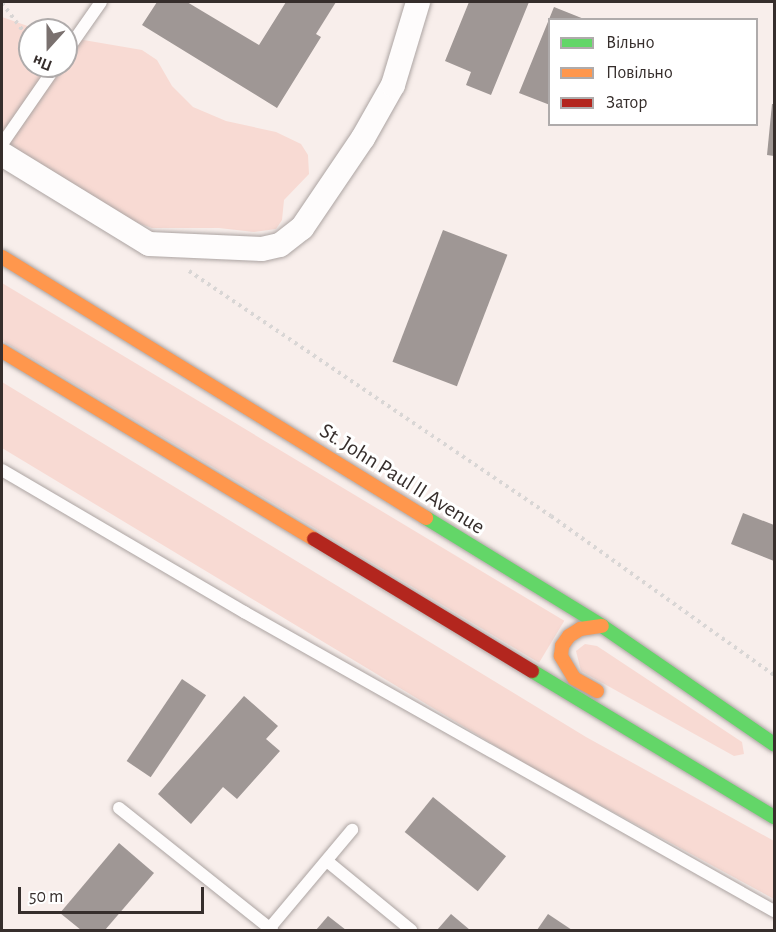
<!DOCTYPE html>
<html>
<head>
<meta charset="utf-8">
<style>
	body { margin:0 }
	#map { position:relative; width:776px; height:932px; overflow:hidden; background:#f8eeeb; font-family:"Alegreya Sans",sans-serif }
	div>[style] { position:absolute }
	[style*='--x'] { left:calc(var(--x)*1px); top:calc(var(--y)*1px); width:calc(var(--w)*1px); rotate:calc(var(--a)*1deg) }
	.green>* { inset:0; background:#f8dad3; transform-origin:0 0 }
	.building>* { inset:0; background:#9f9795; transform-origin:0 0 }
	.path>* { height:4px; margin-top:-2px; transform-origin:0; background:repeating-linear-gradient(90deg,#d9d6d5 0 3px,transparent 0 7.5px) }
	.roads { filter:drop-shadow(0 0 2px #aca4a2) drop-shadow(0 0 2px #aca4a2) }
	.lane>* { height:12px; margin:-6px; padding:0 6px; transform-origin:6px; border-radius:6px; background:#fefcfc }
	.street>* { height:24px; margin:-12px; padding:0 12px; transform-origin:12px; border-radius:12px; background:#fefcfc }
	.fast>* { height:14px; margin:-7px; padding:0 7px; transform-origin:7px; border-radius:7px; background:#63d668 }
	.slow>* { height:14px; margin:-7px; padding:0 7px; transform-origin:7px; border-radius:7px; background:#ff974d }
	.jam>* { height:14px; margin:-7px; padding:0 7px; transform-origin:7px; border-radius:7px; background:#b3261e }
	span { translate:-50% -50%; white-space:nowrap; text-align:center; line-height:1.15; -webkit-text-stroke:6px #fff; paint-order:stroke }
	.street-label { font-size:22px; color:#362e2c }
	.frame { position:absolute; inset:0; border:3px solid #362e2c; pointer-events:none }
	.legend { position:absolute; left:548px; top:18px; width:210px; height:108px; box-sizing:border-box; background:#fff; border:2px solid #afabab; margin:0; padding:8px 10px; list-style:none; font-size:18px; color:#362e2c }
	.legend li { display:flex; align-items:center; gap:12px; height:30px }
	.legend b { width:30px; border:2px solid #afabab }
	.north { position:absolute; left:18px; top:18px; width:60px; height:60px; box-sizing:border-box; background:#fff; border:2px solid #afabab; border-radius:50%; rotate:201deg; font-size:16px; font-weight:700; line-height:24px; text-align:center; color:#362e2c }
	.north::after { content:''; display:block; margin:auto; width:21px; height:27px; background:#7a716f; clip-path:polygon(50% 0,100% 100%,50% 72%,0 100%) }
	.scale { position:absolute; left:18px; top:887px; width:186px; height:27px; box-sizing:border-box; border:3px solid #362e2c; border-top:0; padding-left:8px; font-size:18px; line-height:21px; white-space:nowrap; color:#362e2c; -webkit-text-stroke:4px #fff; paint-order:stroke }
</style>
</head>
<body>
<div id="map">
	<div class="green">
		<div style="clip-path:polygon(2px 17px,39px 30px,30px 30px,30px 66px,66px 66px,66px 37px,142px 50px,157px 60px,172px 86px,193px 107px,226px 121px,276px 132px,301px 144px,308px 155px,309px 174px,284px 200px,282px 220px,276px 229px,254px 232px,219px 228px,152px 228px,127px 219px,100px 205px,2px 139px)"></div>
		<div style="left:2px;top:283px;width:656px;height:49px;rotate:31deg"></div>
		<div style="clip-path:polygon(2px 382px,586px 737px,774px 841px,774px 899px,534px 769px,2px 448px)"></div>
		<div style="clip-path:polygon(585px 644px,597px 646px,742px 742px,744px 754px,734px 756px,581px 671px,576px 651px)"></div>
	</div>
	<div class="building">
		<div style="clip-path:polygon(157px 2px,187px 2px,259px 45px,286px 2px,336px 2px,316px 34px,321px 37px,277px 108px,142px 25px)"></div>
		<div style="clip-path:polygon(469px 2px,529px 2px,491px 95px,466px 85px,471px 72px,445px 61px)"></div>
		<div style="clip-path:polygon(554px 7px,584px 19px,550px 20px,550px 105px,519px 93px)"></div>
		<div style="clip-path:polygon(772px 104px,774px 104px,774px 156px,767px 155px)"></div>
		<div style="left:443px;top:230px;width:69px;height:141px;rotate:21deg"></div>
		<div style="clip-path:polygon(743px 513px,774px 525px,774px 561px,731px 544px)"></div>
		<div style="left:182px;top:679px;width:29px;height:99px;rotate:34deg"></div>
		<div style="clip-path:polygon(244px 696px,278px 726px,266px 739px,280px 751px,237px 799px,223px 787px,191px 824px,158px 794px)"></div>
		<div style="left:433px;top:797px;width:94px;height:45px;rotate:39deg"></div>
		<div style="clip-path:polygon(119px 843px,154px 873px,105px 930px,81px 930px,60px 913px)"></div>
		<div style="clip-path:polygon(451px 914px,470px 930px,437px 930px)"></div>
		<div style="clip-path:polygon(548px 914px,572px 930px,537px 930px)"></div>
		<div style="clip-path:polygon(328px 916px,346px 930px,316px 930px)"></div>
	</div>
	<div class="path">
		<div style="--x:2;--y:3;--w:46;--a:52.9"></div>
		<div style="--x:189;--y:271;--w:437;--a:34.1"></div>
		<div style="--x:551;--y:516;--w:274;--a:35.5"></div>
	</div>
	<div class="roads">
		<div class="lane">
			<div style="--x:66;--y:52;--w:61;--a:-55"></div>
			<div style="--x:2;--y:144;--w:95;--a:-55.3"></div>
			<div style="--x:2;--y:470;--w:281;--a:30.4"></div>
			<div style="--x:244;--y:612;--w:609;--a:29.43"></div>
			<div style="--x:119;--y:808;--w:196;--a:38.6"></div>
			<div style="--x:327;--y:861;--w:109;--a:39.4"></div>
			<div style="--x:268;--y:930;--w:131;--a:-50"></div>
		</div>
		<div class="street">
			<div style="--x:2;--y:154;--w:172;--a:31.5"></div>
			<div style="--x:149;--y:244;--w:113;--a:2.5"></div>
			<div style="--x:262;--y:249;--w:18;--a:-13"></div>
			<div style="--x:280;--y:245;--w:28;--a:-38"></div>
			<div style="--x:302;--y:228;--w:109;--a:-55.9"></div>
			<div style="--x:363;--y:138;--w:61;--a:-60.5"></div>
			<div style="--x:393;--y:85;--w:87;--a:-73.2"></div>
		</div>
		<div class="fast">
			<div style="--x:426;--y:518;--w:206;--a:31.5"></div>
			<div style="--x:602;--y:626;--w:209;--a:34.5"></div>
			<div style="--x:532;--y:671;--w:283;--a:31.1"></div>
		</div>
		<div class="slow">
			<div style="--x:2;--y:257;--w:498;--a:31.6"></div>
			<div style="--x:2;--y:351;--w:364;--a:31.1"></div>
			<div style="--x:597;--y:691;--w:26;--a:-151"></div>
			<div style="--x:574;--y:678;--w:26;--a:-121"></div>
			<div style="--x:561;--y:656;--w:10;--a:-84"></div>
			<div style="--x:562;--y:646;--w:12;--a:-55"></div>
			<div style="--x:569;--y:636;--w:13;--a:-32"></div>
			<div style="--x:580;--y:629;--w:22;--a:-8"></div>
		</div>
		<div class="jam">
			<div style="--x:314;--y:539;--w:255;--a:31.2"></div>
		</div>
	</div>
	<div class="street-label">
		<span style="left:402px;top:479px;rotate:32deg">St. John Paul II Avenue</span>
	</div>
	<div class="frame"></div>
	<ul class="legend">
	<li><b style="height:8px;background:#63d668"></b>Вільно</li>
	<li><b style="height:8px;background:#ff974d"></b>Повільно</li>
	<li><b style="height:8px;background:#b3261e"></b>Затор</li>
	</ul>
	<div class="north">Пн</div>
	<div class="scale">50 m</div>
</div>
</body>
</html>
